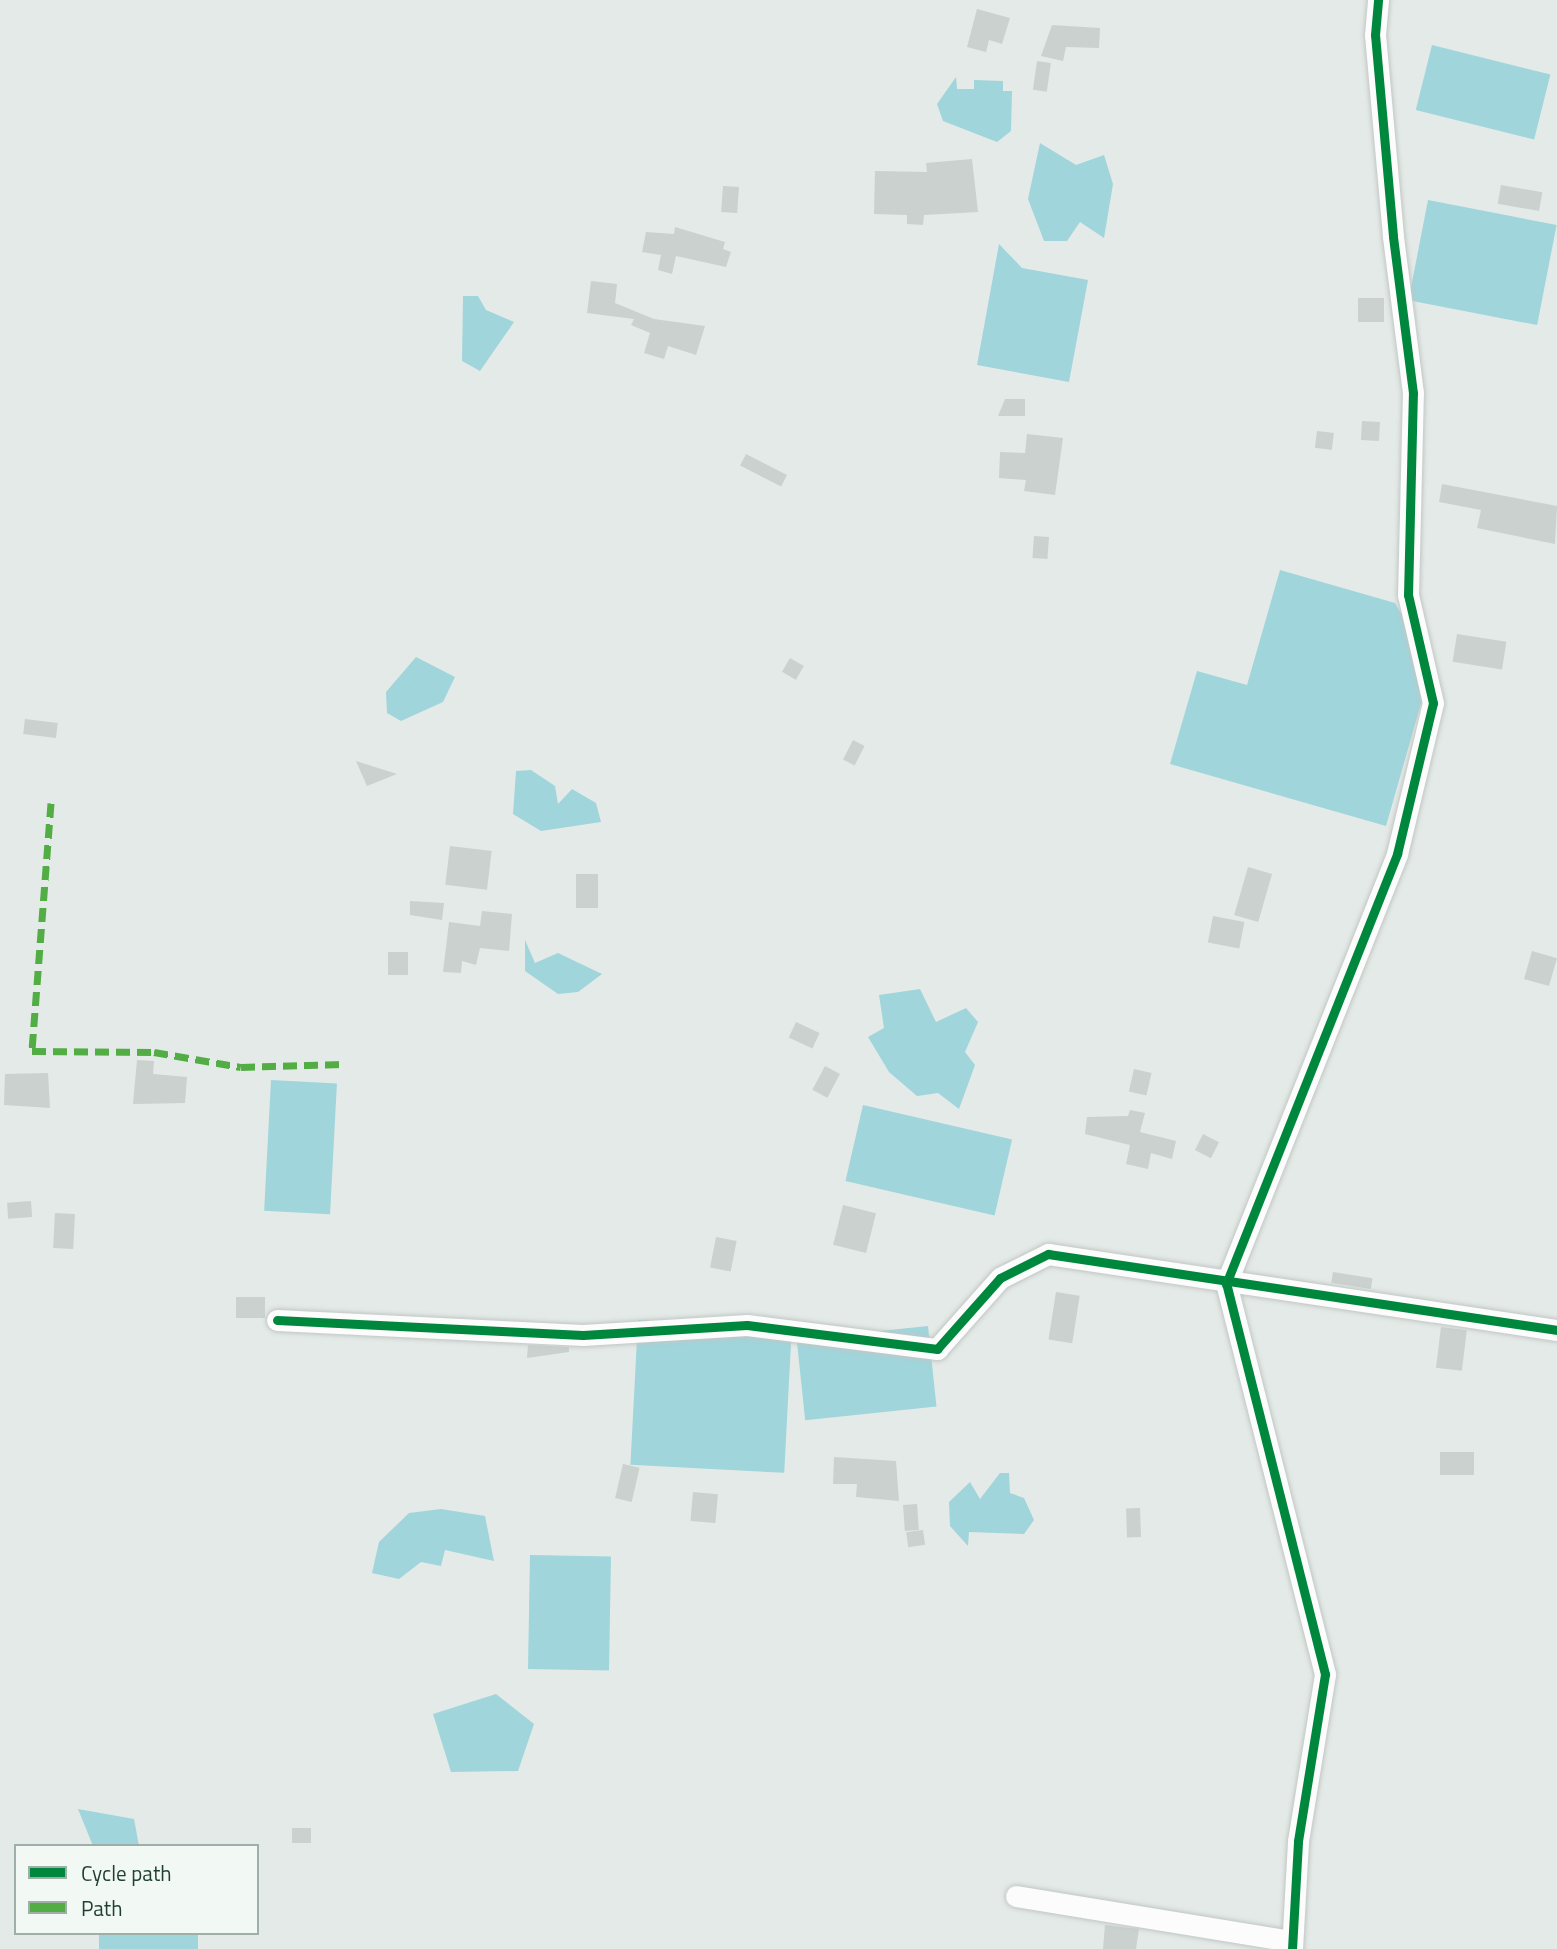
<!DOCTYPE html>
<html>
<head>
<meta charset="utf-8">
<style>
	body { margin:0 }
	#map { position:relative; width:1557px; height:1949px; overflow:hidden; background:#e4eae7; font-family:"Titillium Web",sans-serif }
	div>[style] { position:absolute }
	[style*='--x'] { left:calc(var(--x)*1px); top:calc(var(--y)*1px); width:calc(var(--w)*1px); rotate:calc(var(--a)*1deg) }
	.water>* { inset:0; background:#a0d5dc; transform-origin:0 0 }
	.building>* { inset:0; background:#cad1ce; transform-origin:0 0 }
	.roads { filter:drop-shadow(0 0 2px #c1c7c4) drop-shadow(0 0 2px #c1c7c4) }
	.street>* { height:21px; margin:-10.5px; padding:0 10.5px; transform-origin:10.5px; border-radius:10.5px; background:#fbfcfb }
	.quiet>* { height:7px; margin-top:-3.5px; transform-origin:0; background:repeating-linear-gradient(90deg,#52ad45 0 14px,transparent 0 21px) }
	.cycleway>* { height:9px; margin:-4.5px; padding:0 4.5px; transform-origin:4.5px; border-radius:4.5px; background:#00873e }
	span { translate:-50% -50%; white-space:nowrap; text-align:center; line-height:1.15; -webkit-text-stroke:5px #f2f9f5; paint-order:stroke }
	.legend { position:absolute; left:14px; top:1844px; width:245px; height:91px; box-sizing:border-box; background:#f2f9f5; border:2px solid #9eafa9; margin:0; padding:9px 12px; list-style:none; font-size:21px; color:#1f3f36 }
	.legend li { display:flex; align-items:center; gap:14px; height:35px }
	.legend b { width:35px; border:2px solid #9eafa9 }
</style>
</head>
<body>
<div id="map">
	<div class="water">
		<div style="left:1432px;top:45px;width:122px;height:67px;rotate:14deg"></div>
		<div style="clip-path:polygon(956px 77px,957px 89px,974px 89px,974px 80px,1003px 81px,1003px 91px,1012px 91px,1011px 131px,997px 142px,943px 121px,937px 104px)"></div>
		<div style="clip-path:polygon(1040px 143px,1076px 165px,1104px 155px,1113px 184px,1104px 238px,1080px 222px,1067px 241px,1044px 241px,1028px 199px)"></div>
		<div style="left:1428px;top:200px;width:131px;height:102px;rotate:11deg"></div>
		<div style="clip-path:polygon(999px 244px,1022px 268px,1088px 280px,1069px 382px,977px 365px)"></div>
		<div style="clip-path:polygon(463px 296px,478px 296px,486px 310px,514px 322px,480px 371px,462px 361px)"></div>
		<div style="clip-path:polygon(1280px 570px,1395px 603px,1432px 665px,1386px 826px,1170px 764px,1197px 671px,1247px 685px)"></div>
		<div style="clip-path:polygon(416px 657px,455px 677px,443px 702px,401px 721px,387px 713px,386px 692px)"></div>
		<div style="clip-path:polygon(531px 770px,555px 786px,558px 804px,572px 789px,596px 803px,601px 822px,541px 831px,513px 814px,516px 771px)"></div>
		<div style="clip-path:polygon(525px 940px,535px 963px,558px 953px,602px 974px,578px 992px,558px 994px,525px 971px)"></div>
		<div style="clip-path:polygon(920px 989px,936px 1022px,966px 1008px,978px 1022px,965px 1052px,975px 1065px,959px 1109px,938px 1093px,917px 1096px,889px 1072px,868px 1037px,884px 1028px,879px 995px)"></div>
		<div style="left:271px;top:1080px;width:66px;height:131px;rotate:3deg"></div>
		<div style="left:863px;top:1105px;width:153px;height:78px;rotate:13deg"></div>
		<div style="left:638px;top:1320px;width:154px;height:145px;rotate:3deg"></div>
		<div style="left:928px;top:1326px;width:81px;height:132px;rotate:84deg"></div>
		<div style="clip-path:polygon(1000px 1473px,1009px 1473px,1010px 1493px,1024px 1498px,1034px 1520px,1024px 1534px,969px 1532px,968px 1546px,950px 1526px,949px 1502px,970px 1482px,980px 1499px)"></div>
		<div style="clip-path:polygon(441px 1509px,485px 1516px,494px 1561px,445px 1550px,441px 1566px,421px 1562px,399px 1579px,372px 1573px,379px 1542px,409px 1513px)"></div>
		<div style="left:530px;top:1555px;width:81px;height:114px;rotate:1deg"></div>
		<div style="clip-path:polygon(496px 1694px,534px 1724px,518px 1771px,451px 1772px,433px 1714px)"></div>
		<div style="clip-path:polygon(78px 1809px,134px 1819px,139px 1846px,93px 1846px)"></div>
		<div style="left:99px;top:1933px;width:99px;height:16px"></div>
	</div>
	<div class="building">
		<div style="clip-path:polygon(977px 9px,1010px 18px,1002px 44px,989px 40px,986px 52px,967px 47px)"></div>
		<div style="clip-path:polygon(1052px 25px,1100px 28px,1099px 48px,1066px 47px,1063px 61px,1041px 56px)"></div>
		<div style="left:1037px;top:61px;width:14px;height:29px;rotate:8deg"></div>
		<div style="clip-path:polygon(972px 159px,978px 212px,924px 215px,923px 225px,907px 224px,907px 215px,874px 214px,875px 171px,927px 172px,926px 163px)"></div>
		<div style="left:1501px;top:185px;width:42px;height:19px;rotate:10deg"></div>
		<div style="left:723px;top:186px;width:16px;height:26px;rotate:4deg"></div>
		<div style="clip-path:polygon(675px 227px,725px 242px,723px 249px,731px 252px,726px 267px,676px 256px,672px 274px,658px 270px,661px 255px,642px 252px,646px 232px,674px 234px)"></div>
		<div style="clip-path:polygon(591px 281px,617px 284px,615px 303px,654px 319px,705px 326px,696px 355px,668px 346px,664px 359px,644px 353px,650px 333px,631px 325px,634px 319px,587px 313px)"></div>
		<div style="left:1358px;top:298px;width:26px;height:24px"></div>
		<div style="clip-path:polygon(1005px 399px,1025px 399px,1025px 416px,998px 416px)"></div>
		<div style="left:1362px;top:421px;width:18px;height:19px;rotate:3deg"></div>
		<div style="left:1317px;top:431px;width:17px;height:17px;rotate:7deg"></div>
		<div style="clip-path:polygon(1027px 434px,1063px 438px,1055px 495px,1024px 491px,1026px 480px,999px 478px,1000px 452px,1025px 453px)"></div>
		<div style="left:746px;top:454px;width:46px;height:13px;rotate:27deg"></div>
		<div style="clip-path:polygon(1442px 484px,1557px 506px,1555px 544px,1477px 528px,1481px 510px,1439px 502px)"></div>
		<div style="left:1034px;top:536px;width:15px;height:22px;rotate:4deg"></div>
		<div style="left:1457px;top:634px;width:50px;height:28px;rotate:9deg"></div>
		<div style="left:790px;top:658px;width:16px;height:16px;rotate:30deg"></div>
		<div style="left:25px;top:719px;width:33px;height:15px;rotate:7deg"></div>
		<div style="left:853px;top:740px;width:13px;height:22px;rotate:27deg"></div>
		<div style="clip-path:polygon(356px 761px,397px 774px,367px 786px)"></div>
		<div style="left:450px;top:846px;width:42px;height:39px;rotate:7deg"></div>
		<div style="left:1248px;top:867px;width:25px;height:50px;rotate:16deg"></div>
		<div style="left:576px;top:874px;width:22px;height:34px"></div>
		<div style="clip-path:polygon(410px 901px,444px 903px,442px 920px,410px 915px)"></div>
		<div style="clip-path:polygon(482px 911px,512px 914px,509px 951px,480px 948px,476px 965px,462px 961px,461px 973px,443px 972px,449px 922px,480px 926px)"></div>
		<div style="left:1213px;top:916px;width:32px;height:27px;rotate:11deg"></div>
		<div style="left:1532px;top:951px;width:26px;height:29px;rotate:16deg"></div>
		<div style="left:388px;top:952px;width:20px;height:23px"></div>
		<div style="left:796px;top:1022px;width:26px;height:17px;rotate:25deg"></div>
		<div style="clip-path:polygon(137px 1060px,154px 1061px,153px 1074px,187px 1077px,185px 1103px,133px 1104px)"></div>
		<div style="left:825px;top:1066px;width:17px;height:27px;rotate:28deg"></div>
		<div style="left:1134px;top:1069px;width:18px;height:23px;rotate:13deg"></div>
		<div style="clip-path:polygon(48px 1073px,50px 1108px,4px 1105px,5px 1074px)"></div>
		<div style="clip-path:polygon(1130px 1110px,1145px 1113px,1140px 1132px,1176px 1141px,1172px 1159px,1151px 1153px,1148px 1169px,1126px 1164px,1130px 1145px,1085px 1134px,1087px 1117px,1128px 1116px)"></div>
		<div style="left:1203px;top:1134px;width:18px;height:18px;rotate:27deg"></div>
		<div style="left:31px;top:1201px;width:16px;height:24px;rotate:86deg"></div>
		<div style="left:843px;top:1205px;width:34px;height:41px;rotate:14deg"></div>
		<div style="left:55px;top:1213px;width:20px;height:35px;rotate:3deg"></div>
		<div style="left:716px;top:1237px;width:21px;height:31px;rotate:11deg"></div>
		<div style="left:1333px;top:1272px;width:40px;height:11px;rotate:9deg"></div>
		<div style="left:1056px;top:1292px;width:24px;height:48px;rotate:9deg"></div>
		<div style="left:236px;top:1297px;width:29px;height:21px"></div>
		<div style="left:1441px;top:1327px;width:26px;height:41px;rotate:7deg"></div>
		<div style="clip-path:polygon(528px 1345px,569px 1347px,569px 1352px,527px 1358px)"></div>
		<div style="left:1440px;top:1452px;width:34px;height:23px"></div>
		<div style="clip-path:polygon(834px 1457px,896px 1461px,899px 1501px,856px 1497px,857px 1484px,833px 1484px)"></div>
		<div style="left:623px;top:1464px;width:17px;height:35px;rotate:13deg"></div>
		<div style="left:693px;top:1492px;width:25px;height:29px;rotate:5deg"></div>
		<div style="left:917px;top:1504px;width:26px;height:14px;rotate:86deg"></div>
		<div style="left:1140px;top:1508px;width:29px;height:14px;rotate:88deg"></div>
		<div style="left:923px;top:1530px;width:15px;height:17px;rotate:82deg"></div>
		<div style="left:311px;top:1828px;width:15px;height:19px;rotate:90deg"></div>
		<div style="clip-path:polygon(1105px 1925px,1139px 1929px,1136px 1949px,1103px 1949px)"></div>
	</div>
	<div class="roads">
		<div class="street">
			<div style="--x:277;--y:1320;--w:306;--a:2.8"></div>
			<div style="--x:583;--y:1335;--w:164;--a:-3.5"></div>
			<div style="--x:747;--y:1325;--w:192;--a:7.2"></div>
			<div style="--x:937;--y:1349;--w:95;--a:-48.4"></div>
			<div style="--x:1000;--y:1278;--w:54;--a:-26.6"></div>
			<div style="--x:1048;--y:1254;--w:515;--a:8.49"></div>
			<div style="--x:1016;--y:1896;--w:278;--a:9.3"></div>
			<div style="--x:1292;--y:1949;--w:108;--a:-86.8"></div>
			<div style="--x:1298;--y:1841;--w:169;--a:-80.8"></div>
			<div style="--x:1325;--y:1674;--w:402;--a:-104.2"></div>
			<div style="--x:1226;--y:1284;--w:463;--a:-68.3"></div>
			<div style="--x:1397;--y:854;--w:155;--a:-76.6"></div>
			<div style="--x:1433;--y:703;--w:111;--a:-103"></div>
			<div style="--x:1408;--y:595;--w:202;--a:-88.6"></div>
			<div style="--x:1413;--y:393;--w:158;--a:-97.3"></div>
			<div style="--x:1393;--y:236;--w:202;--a:-95.1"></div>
			<div style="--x:1375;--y:35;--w:35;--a:-85"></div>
		</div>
	</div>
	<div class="quiet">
		<div style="--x:51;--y:803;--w:249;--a:94.4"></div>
		<div style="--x:32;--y:1051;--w:122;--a:0.5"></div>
		<div style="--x:154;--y:1052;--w:88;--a:9.8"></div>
		<div style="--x:241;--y:1067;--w:103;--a:-1.7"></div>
	</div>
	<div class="cycleway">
		<div style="--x:277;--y:1320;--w:306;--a:2.8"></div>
		<div style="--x:583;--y:1335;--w:164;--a:-3.5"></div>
		<div style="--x:747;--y:1325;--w:192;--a:7.2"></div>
		<div style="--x:937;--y:1349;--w:95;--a:-48.4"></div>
		<div style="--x:1000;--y:1278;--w:54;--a:-26.6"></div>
		<div style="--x:1048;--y:1254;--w:515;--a:8.49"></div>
		<div style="--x:1292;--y:1949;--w:108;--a:-86.8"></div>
		<div style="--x:1298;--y:1841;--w:169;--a:-80.8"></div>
		<div style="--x:1325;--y:1674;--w:402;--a:-104.2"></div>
		<div style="--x:1226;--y:1284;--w:463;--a:-68.3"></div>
		<div style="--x:1397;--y:854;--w:155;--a:-76.6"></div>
		<div style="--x:1433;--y:703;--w:111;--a:-103"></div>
		<div style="--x:1408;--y:595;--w:202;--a:-88.6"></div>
		<div style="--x:1413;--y:393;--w:158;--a:-97.3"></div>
		<div style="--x:1393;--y:236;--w:202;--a:-95.1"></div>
		<div style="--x:1375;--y:35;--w:35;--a:-85"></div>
	</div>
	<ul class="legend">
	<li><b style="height:9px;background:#00873e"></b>Cycle path</li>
	<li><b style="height:9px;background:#52ad45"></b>Path</li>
	</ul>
</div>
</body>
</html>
